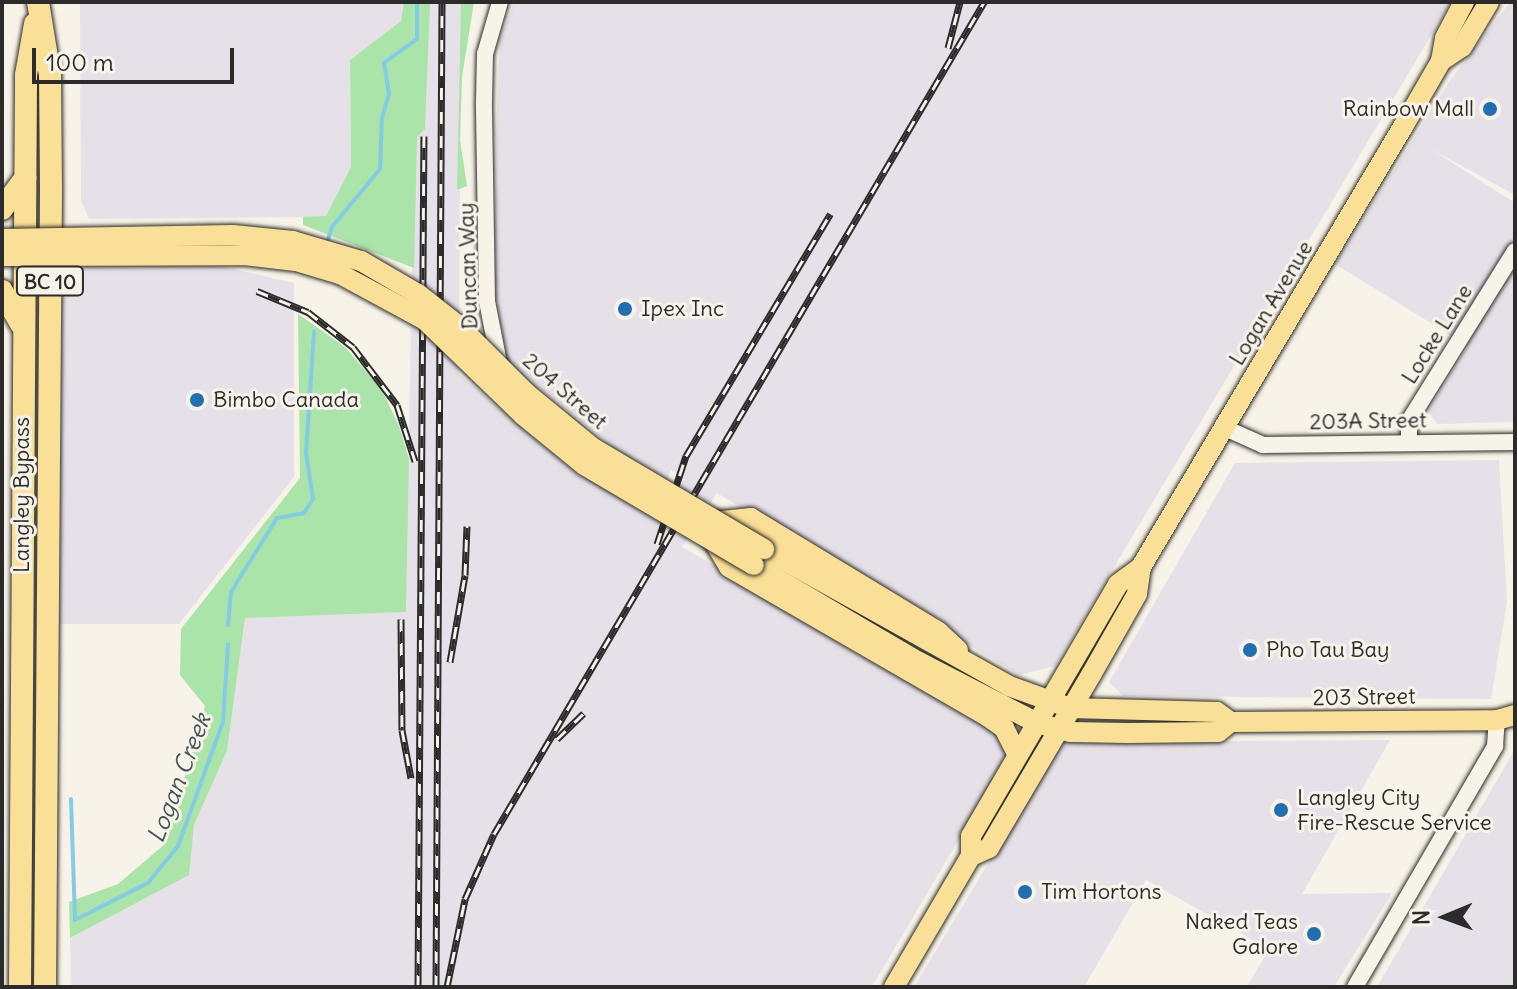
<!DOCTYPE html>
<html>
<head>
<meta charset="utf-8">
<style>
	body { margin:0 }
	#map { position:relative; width:1517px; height:989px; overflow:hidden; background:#f7f3e8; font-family:Delius,sans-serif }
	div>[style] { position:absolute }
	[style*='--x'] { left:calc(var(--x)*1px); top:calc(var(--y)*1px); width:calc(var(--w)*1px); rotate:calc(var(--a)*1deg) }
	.built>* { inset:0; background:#e6e1e8 }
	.green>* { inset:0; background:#aae4a8 }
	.stream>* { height:4px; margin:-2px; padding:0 2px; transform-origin:2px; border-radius:2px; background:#84cce5 }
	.roads { filter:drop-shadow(0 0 2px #2b2b2b) drop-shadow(0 0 2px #2b2b2b) }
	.minor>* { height:16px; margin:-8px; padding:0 8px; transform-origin:8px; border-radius:8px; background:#f7f3e8 }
	.major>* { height:20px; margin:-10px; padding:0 10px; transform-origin:10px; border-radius:10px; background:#fadf96 }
	.highway>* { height:22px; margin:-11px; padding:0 11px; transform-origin:11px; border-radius:11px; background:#fadf96 }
	.rail>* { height:7px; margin-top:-3.5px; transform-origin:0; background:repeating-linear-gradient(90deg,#f7f3e8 0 12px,#2b2b2b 0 24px); box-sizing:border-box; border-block:2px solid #2b2b2b }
	.bridges { filter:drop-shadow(0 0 2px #2b2b2b) drop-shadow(0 0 2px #2b2b2b) }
	.major-bridge>* { height:20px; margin:-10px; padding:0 10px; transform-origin:10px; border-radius:10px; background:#fadf96 }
	.dots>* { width:22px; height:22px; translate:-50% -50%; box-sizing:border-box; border:4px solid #f7f3e8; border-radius:50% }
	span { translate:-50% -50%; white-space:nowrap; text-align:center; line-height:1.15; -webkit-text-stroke:6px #f7f3e8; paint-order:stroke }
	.shield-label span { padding:2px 6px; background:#f7f3e8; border:2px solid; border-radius:6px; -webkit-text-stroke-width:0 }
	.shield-label { font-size:20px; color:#2b2b2b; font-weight:700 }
	.poi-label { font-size:22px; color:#2b2b2b }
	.right { translate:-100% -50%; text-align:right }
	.left { translate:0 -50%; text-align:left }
	.street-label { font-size:22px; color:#2b2b2b }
	.water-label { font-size:24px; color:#41535a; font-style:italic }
	.frame { position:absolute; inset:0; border:4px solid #2b2b2b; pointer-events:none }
	.north { position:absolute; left:1405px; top:877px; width:80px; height:80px; -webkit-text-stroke:6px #f7f3e8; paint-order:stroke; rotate:269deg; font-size:22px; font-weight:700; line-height:32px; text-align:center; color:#2b2b2b }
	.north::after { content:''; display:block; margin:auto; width:28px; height:36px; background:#2b2b2b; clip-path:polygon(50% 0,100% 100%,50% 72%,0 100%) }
	.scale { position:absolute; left:32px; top:48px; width:202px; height:36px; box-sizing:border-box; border:4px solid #2b2b2b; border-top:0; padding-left:10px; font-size:24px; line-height:28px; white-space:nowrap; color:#2b2b2b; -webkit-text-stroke:6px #f7f3e8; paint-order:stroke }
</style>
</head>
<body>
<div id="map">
	<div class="built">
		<div style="clip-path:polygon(80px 2px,404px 2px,402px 21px,350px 60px,351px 167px,326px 217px,89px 219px,81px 200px)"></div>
		<div style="clip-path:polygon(426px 2px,461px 2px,459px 374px,572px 470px,660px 519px,684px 479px,671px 470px,667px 480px,611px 446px,508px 363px,495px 292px,497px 107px,500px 40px,514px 2px,1451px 2px,1055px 666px,1019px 675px,717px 493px,682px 547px,995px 726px,1005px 751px,1002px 766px,872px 987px,71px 987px,70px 938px,188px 875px,194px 825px,227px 751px,245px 618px,406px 612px,415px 92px)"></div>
		<div style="clip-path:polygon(1510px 2px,1515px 2px,1515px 195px,1431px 149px,1515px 203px,1515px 422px,1437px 424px,1428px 411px,1468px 346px,1335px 264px,1449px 82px)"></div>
		<div style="clip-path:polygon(62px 266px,221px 266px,294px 283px,294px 477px,179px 624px,60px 624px)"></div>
		<div style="clip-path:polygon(1499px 460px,1507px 602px,1491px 699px,1123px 696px,1109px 682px,1235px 463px)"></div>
		<div style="clip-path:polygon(1390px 740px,1302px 894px,1392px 893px,1334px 987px,1247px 987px,1269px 949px,1146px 880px,1084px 987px,914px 987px,1061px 742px)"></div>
		<div style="clip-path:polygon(1515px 749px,1515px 987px,1377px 987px,1445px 870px)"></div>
	</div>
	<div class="green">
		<div style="clip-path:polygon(404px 2px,430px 2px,425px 129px,417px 137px,414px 268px,303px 225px,303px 217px,326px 216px,351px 167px,350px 60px,401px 21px)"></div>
		<div style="clip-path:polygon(461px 2px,474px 2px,462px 77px,460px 140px,467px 186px,457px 190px)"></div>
		<div style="clip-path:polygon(298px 314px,345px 347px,382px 390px,399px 426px,409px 459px,406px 612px,245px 618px,227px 751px,194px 825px,189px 875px,70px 938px,69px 902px,118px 884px,166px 843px,205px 706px,180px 675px,181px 629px,300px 478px)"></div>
	</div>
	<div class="stream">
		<div style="--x:327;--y:243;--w:17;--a:-73"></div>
		<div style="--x:332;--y:227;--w:75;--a:-50.4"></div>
		<div style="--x:380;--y:169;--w:51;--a:-87.8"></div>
		<div style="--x:382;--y:118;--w:25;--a:-74"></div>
		<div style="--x:389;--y:94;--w:31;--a:-99"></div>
		<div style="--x:384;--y:63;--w:41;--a:-36"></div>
		<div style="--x:417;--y:39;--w:37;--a:-90"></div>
		<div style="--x:228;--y:625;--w:33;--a:-85"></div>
		<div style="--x:231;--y:592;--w:87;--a:-58.1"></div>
		<div style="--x:277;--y:518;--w:27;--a:-10"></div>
		<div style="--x:304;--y:513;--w:17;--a:-57"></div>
		<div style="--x:313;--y:499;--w:47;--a:-98.7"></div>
		<div style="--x:306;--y:453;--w:122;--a:-86.2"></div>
		<div style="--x:71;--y:799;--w:121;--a:88.1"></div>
		<div style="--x:75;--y:920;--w:82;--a:-26.9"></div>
		<div style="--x:148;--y:883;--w:48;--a:-51"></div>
		<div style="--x:178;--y:846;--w:132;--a:-70.1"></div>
		<div style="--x:223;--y:722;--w:78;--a:-86.3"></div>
	</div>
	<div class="roads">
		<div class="minor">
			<div style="--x:500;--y:368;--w:68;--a:-101"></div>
			<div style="--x:487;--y:301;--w:200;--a:-90.9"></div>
			<div style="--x:484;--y:101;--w:47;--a:-88.8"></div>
			<div style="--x:485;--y:54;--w:54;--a:-73.9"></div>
			<div style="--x:1225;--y:428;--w:42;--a:24.1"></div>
			<div style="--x:1263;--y:445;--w:252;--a:-0.7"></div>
			<div style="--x:1409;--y:443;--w:22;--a:-90"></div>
			<div style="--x:1409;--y:421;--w:200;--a:-58.1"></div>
			<div style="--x:1355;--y:987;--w:279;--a:-59.8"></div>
			<div style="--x:1495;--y:746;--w:26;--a:-86"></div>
		</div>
		<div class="major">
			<div style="--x:1441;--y:61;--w:25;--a:-34"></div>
			<div style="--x:1462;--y:47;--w:52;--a:-59"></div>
			<div style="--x:764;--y:549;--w:281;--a:29.2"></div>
			<div style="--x:1009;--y:686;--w:65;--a:19.8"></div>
			<div style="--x:1070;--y:708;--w:147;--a:1.6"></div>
			<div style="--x:1217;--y:712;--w:17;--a:36"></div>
			<div style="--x:1231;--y:722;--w:266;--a:-0.4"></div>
			<div style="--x:1497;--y:720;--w:19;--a:-16"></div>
			<div style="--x:754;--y:565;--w:191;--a:30.5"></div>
			<div style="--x:919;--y:662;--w:133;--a:27.3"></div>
			<div style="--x:1037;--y:723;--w:34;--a:15"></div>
			<div style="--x:1070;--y:732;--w:58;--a:1"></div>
			<div style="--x:1128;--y:733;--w:90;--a:-0.6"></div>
			<div style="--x:1218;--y:732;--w:16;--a:-38"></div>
			<div style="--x:958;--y:650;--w:26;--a:-137"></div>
			<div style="--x:939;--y:632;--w:220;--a:-148.8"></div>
			<div style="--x:751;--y:518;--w:48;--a:174.1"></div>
			<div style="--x:703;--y:523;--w:51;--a:59.4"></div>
			<div style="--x:729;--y:567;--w:298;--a:30"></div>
			<div style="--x:987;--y:716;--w:21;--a:35"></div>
			<div style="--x:1004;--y:728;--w:30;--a:63"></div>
			<div style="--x:971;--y:856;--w:20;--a:-24"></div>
			<div style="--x:989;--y:848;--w:201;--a:-59.5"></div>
			<div style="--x:1091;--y:675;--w:93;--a:-60.4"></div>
			<div style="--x:1137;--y:594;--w:27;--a:-82"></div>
			<div style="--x:894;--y:987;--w:152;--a:-59.6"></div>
			<div style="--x:971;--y:856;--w:20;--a:-90"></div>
			<div style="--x:971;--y:836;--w:292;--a:-59.7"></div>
			<div style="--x:1118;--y:584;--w:29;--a:-36"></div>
			<div style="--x:1141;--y:567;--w:514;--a:-59.25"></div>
			<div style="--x:1404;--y:125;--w:74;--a:-60"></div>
			<div style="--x:1441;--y:61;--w:23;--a:-80"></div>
			<div style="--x:1445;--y:38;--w:41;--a:-62.2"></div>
		</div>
		<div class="highway">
			<div style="--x:38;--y:2;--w:74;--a:80.7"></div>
			<div style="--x:50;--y:75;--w:114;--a:89.5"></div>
			<div style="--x:51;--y:189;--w:798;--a:90.43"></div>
			<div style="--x:2;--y:209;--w:39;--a:-53"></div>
			<div style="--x:2;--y:291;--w:38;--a:60"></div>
			<div style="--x:20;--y:987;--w:912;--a:-89.62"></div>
			<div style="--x:26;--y:75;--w:52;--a:-80"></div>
		</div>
	</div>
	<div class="rail">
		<div style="--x:948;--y:48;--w:48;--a:-75.4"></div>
		<div style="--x:257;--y:291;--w:55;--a:22.4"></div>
		<div style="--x:308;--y:312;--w:57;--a:37.9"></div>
		<div style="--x:353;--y:347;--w:73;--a:52.8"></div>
		<div style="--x:397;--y:405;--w:59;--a:72.2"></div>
		<div style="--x:657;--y:544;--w:93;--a:-71.8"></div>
		<div style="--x:686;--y:456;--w:282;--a:-59.2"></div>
		<div style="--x:401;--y:619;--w:111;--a:89.5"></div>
		<div style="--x:402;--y:730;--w:49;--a:79.4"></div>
		<div style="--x:450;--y:662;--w:88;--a:-80.2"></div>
		<div style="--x:465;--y:575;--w:49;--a:-87.7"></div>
		<div style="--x:557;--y:739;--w:37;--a:-44"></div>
		<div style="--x:418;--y:987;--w:851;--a:-89.6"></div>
		<div style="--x:436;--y:987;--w:985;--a:-89.65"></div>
		<div style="--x:447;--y:987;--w:90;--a:-78.4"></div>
		<div style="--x:465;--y:899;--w:71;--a:-66"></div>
		<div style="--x:494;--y:834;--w:966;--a:-59.5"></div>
	</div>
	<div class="bridges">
		<div class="major-bridge">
			<div style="--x:2;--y:239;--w:231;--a:-1"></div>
			<div style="--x:233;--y:235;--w:60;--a:5.7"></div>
			<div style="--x:293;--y:241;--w:71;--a:16.4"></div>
			<div style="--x:361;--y:261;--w:66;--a:30.1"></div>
			<div style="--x:418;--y:294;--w:52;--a:38"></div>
			<div style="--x:459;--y:326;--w:95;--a:45"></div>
			<div style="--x:526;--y:393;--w:87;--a:39.4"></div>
			<div style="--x:593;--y:448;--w:199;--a:30.6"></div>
			<div style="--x:2;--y:256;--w:242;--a:-0.2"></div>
			<div style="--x:244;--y:255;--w:52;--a:6.6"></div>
			<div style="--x:296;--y:261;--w:46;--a:16.5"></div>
			<div style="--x:340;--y:274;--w:97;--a:28.4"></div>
			<div style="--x:425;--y:320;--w:136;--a:44.1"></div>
			<div style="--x:523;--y:415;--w:79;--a:39.3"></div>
			<div style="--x:584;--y:465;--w:197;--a:30.5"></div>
		</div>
	</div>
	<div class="dots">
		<div style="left:1490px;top:109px;background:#1f6fb2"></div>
		<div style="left:625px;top:309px;background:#1f6fb2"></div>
		<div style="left:197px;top:400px;background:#1f6fb2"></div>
		<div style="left:1250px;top:650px;background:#1f6fb2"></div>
		<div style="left:1281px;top:810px;background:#1f6fb2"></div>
		<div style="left:1025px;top:892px;background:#1f6fb2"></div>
		<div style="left:1314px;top:934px;background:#1f6fb2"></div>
	</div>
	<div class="shield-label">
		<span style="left:50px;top:281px">BC 10</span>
	</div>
	<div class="poi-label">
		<span class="right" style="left:1474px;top:109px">Rainbow Mall</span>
		<span class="left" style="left:641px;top:309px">Ipex Inc</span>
		<span class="left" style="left:213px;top:400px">Bimbo Canada</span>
		<span class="left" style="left:1266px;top:650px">Pho Tau Bay</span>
		<span class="left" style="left:1297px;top:810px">Langley City<br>Fire-Rescue Service</span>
		<span class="left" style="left:1041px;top:892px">Tim Hortons</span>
		<span class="right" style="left:1298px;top:934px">Naked Teas<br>Galore</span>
	</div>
	<div class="street-label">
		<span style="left:468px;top:266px;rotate:-92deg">Duncan Way</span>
		<span style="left:1271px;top:303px;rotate:-59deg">Logan Avenue</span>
		<span style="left:1437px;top:334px;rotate:-58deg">Locke Lane</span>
		<span style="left:565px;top:391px;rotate:41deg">204 Street</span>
		<span style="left:1368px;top:421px;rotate:-1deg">203A Street</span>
		<span style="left:22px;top:495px;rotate:-90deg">Langley Bypass</span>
		<span style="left:1364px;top:697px;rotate:-1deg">203 Street</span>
	</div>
	<div class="water-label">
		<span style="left:179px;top:778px;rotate:-69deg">Logan Creek</span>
	</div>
	<div class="frame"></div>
	<div class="north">N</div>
	<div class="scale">100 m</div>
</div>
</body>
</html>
